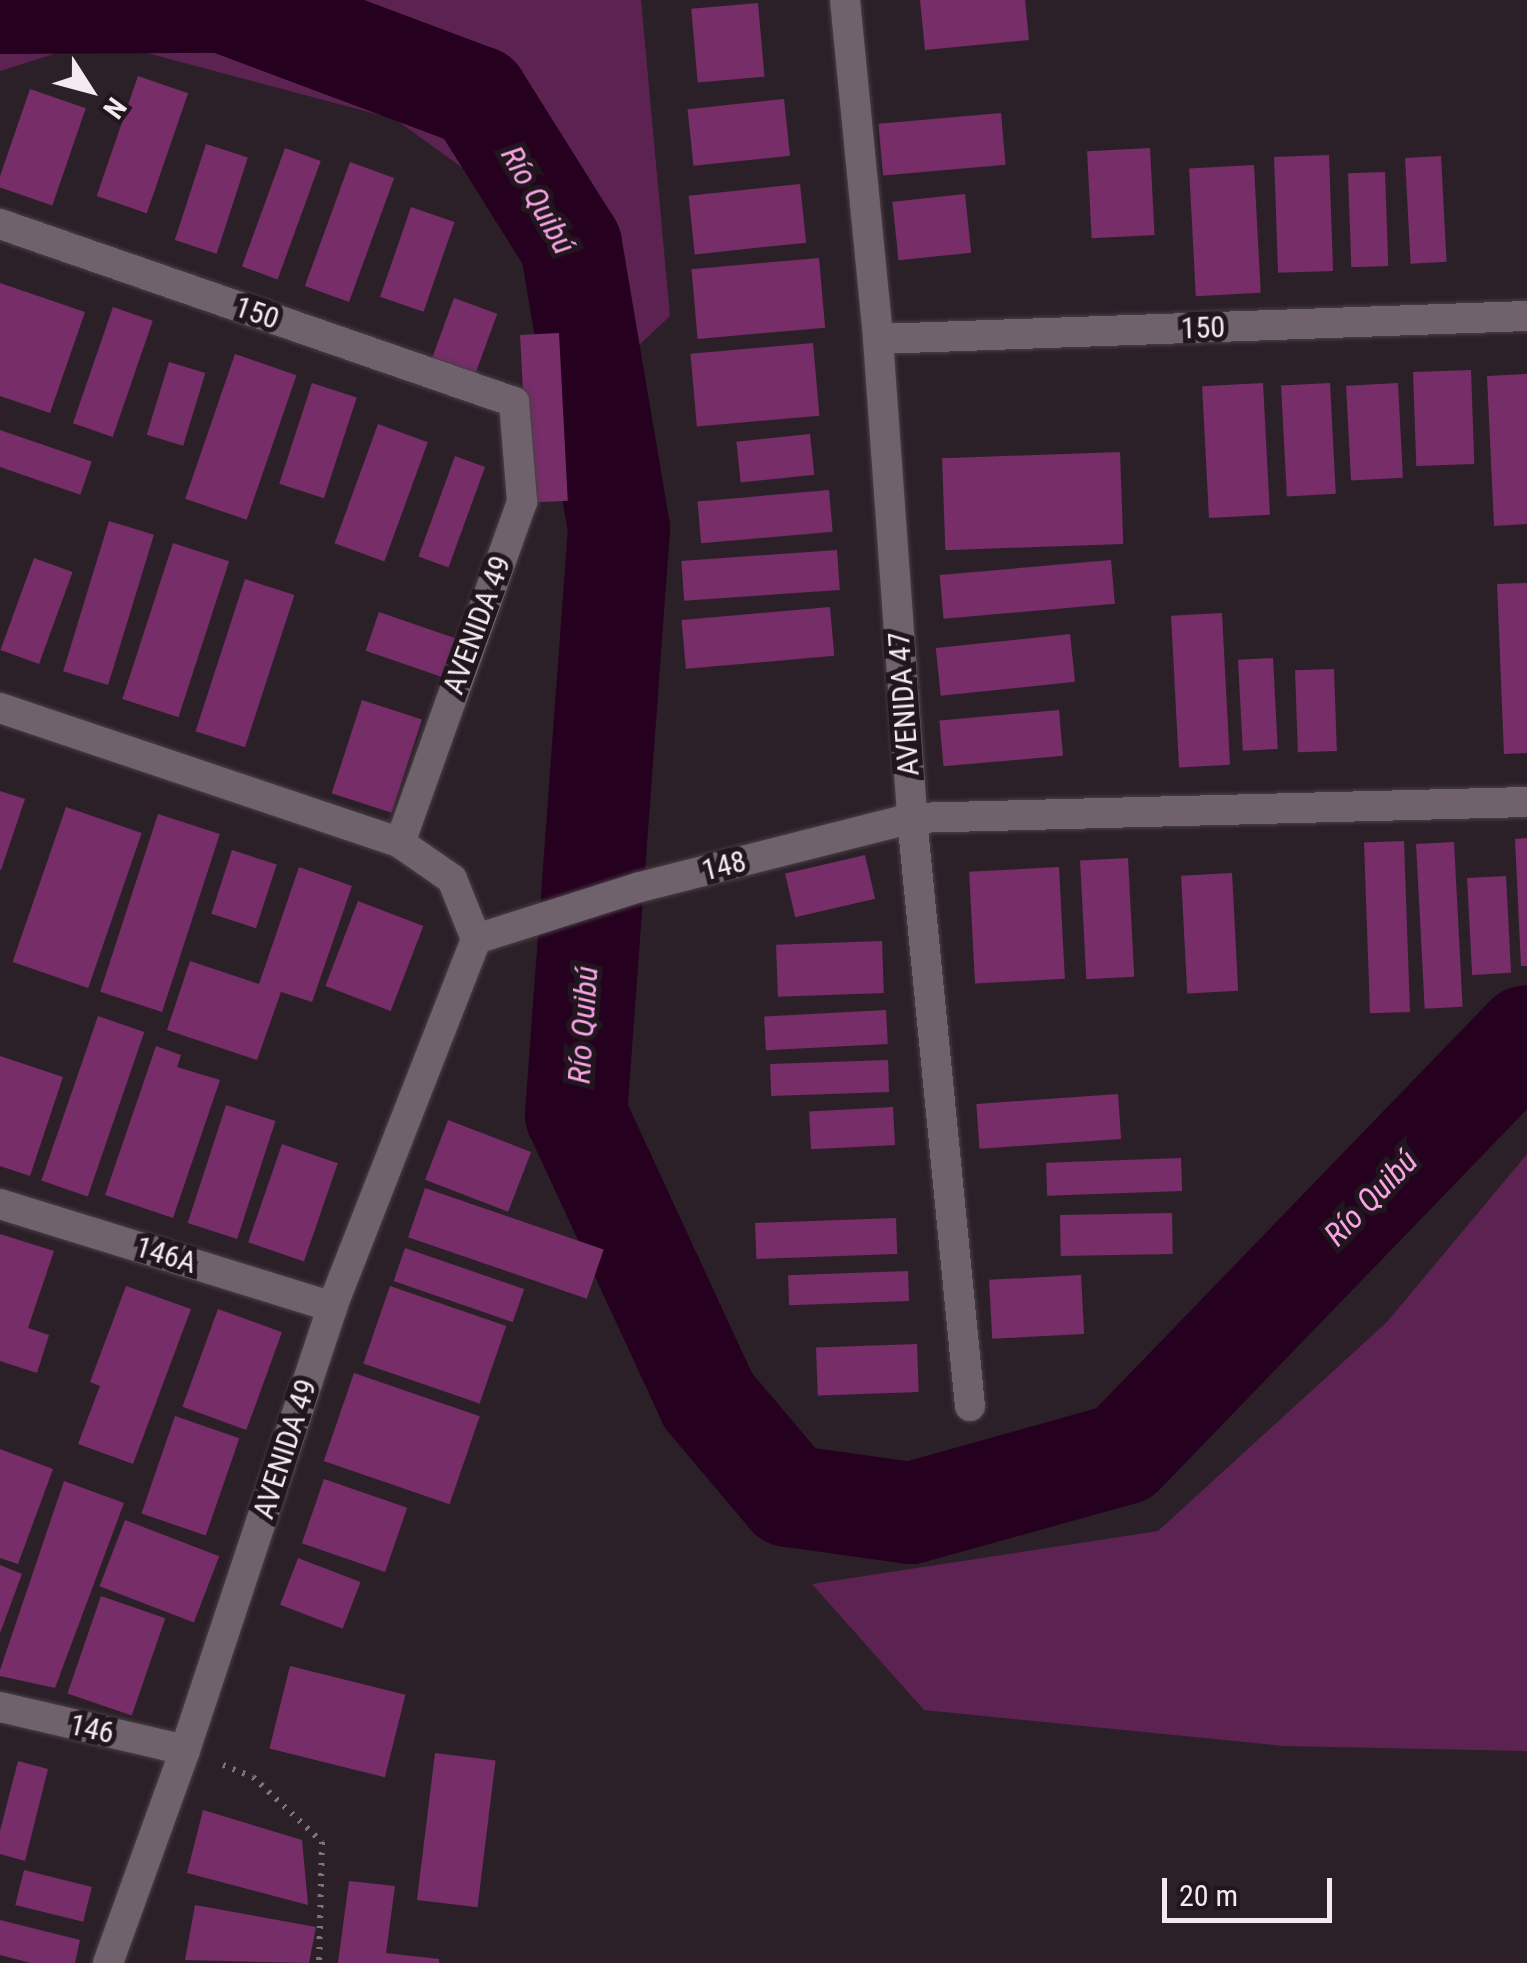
<!DOCTYPE html>
<html>
<head>
<meta charset="utf-8">
<style>
	body { margin:0 }
	#map { position:relative; width:1527px; height:1963px; overflow:hidden; background:#2b2028; font-family:"Roboto Condensed",sans-serif }
	div>[style] { position:absolute }
	[style*='--x'] { left:calc(var(--x)*1px); top:calc(var(--y)*1px); width:calc(var(--w)*1px); rotate:calc(var(--a)*1deg) }
	.green>* { inset:0; background:#5c2251 }
	.river>* { height:102px; margin:-51px; padding:0 51px; transform-origin:51px; border-radius:51px; background:#25011f }
	.building>* { inset:0; background:#762d68; transform-origin:0 0 }
	.path>* { height:6px; margin-top:-3px; transform-origin:0; background:repeating-linear-gradient(90deg,#7d737a 0 2.5px,transparent 0 10.5px) }
	.roads { filter:drop-shadow(0 0 2px #493f46) drop-shadow(0 0 2px #493f46) }
	.street>* { height:30px; margin:-15px; padding:0 15px; transform-origin:15px; border-radius:15px; background:#70626c }
	span { translate:-50% -50%; white-space:nowrap; text-align:center; line-height:1.15; -webkit-text-stroke:10px #21161e; paint-order:stroke }
	.street-label { font-size:30px; color:#f2eaef }
	.water-label { font-size:32px; color:#f6a4e3; font-style:italic }
	.north { position:absolute; left:40px; top:40px; width:100px; height:100px; -webkit-text-stroke:8px #21161e; paint-order:stroke; rotate:126deg; font-size:28px; font-weight:700; line-height:40px; text-align:center; color:#f2eaef }
	.north::after { content:''; display:block; margin:auto; width:35px; height:45px; background:#f2eaef; clip-path:polygon(50% 0,100% 100%,50% 72%,0 100%) }
	.scale { position:absolute; left:1162px; top:1878px; width:170px; height:45px; box-sizing:border-box; border:5px solid #f2eaef; border-top:0; padding-left:12px; font-size:30px; line-height:35px; white-space:nowrap; color:#f2eaef; -webkit-text-stroke:8px #21161e; paint-order:stroke }
</style>
</head>
<body>
<div id="map">
	<div class="green">
		<div style="clip-path:polygon(0 0,641px 0,670px 316px,569px 411px,561px 331px,482px 182px,395px 119px,98px 40px,0 71px)"></div>
		<div style="clip-path:polygon(1527px 1154px,1527px 1751px,1284px 1746px,924px 1710px,812px 1584px,1158px 1531px,1387px 1322px)"></div>
	</div>
	<div class="river">
		<div style="--x:0;--y:3;--w:224;--a:-0.3"></div>
		<div style="--x:224;--y:2;--w:271;--a:20.5"></div>
		<div style="--x:478;--y:97;--w:175;--a:57.9"></div>
		<div style="--x:571;--y:245;--w:288;--a:80.4"></div>
		<div style="--x:619;--y:529;--w:587;--a:94.2"></div>
		<div style="--x:576;--y:1114;--w:315;--a:65.2"></div>
		<div style="--x:708;--y:1400;--w:126;--a:49.8"></div>
		<div style="--x:789;--y:1496;--w:123;--a:7.9"></div>
		<div style="--x:911;--y:1513;--w:220;--a:-15.6"></div>
		<div style="--x:1123;--y:1454;--w:581;--a:-45.98"></div>
	</div>
	<div class="building">
		<div style="clip-path:polygon(920px 0,1025px 0,1029px 40px,925px 50px)"></div>
		<div style="left:758px;top:3px;width:74px;height:67px;rotate:85deg"></div>
		<div style="left:138px;top:76px;width:53px;height:127px;rotate:19deg"></div>
		<div style="left:30px;top:89px;width:59px;height:103px;rotate:19deg"></div>
		<div style="left:784px;top:99px;width:57px;height:97px;rotate:84deg"></div>
		<div style="left:1001px;top:113px;width:52px;height:123px;rotate:85deg"></div>
		<div style="left:206px;top:144px;width:44px;height:101px;rotate:18deg"></div>
		<div style="left:285px;top:148px;width:38px;height:126px;rotate:20deg"></div>
		<div style="left:1150px;top:148px;width:87px;height:63px;rotate:87deg"></div>
		<div style="left:1329px;top:155px;width:116px;height:55px;rotate:88deg"></div>
		<div style="left:1441px;top:156px;width:106px;height:36px;rotate:87deg"></div>
		<div style="left:350px;top:162px;width:47px;height:132px;rotate:20deg"></div>
		<div style="left:1254px;top:165px;width:128px;height:65px;rotate:87deg"></div>
		<div style="left:1385px;top:172px;width:94px;height:37px;rotate:88deg"></div>
		<div style="left:800px;top:184px;width:59px;height:112px;rotate:84deg"></div>
		<div style="left:965px;top:194px;width:59px;height:73px;rotate:84deg"></div>
		<div style="left:411px;top:207px;width:46px;height:95px;rotate:19deg"></div>
		<div style="left:819px;top:258px;width:70px;height:128px;rotate:85deg"></div>
		<div style="clip-path:polygon(0 283px,85px 312px,50px 413px,0 396px)"></div>
		<div style="left:454px;top:298px;width:46px;height:65px;rotate:20deg"></div>
		<div style="left:113px;top:307px;width:42px;height:123px;rotate:19deg"></div>
		<div style="left:559px;top:333px;width:168px;height:39px;rotate:87deg"></div>
		<div style="left:813px;top:343px;width:73px;height:123px;rotate:85deg"></div>
		<div style="left:235px;top:354px;width:65px;height:153px;rotate:19deg"></div>
		<div style="left:169px;top:362px;width:38px;height:76px;rotate:17deg"></div>
		<div style="left:1471px;top:370px;width:94px;height:58px;rotate:88deg"></div>
		<div style="clip-path:polygon(1527px 374px,1527px 524px,1494px 526px,1487px 376px)"></div>
		<div style="left:312px;top:383px;width:47px;height:106px;rotate:18deg"></div>
		<div style="left:1263px;top:383px;width:132px;height:61px;rotate:87deg"></div>
		<div style="left:1330px;top:383px;width:111px;height:49px;rotate:87deg"></div>
		<div style="left:1398px;top:383px;width:95px;height:52px;rotate:87deg"></div>
		<div style="left:378px;top:424px;width:53px;height:127px;rotate:20deg"></div>
		<div style="left:0;top:430px;width:97px;height:35px;rotate:19deg"></div>
		<div style="left:810px;top:434px;width:41px;height:74px;rotate:84deg"></div>
		<div style="left:1120px;top:452px;width:92px;height:178px;rotate:88deg"></div>
		<div style="left:455px;top:456px;width:32px;height:107px;rotate:20deg"></div>
		<div style="left:829px;top:490px;width:42px;height:132px;rotate:85deg"></div>
		<div style="left:109px;top:521px;width:47px;height:157px;rotate:17deg"></div>
		<div style="left:173px;top:543px;width:59px;height:164px;rotate:18deg"></div>
		<div style="left:837px;top:550px;width:40px;height:156px;rotate:86deg"></div>
		<div style="left:34px;top:558px;width:41px;height:98px;rotate:20deg"></div>
		<div style="left:1111px;top:560px;width:44px;height:172px;rotate:85deg"></div>
		<div style="left:245px;top:579px;width:52px;height:160px;rotate:18deg"></div>
		<div style="clip-path:polygon(1527px 583px,1527px 753px,1504px 754px,1497px 584px)"></div>
		<div style="left:830px;top:607px;width:49px;height:149px;rotate:85deg"></div>
		<div style="left:379px;top:612px;width:83px;height:41px;rotate:19deg"></div>
		<div style="left:1222px;top:613px;width:152px;height:51px;rotate:87deg"></div>
		<div style="left:1070px;top:634px;width:48px;height:135px;rotate:84deg"></div>
		<div style="left:1273px;top:658px;width:91px;height:35px;rotate:87deg"></div>
		<div style="left:1334px;top:669px;width:82px;height:39px;rotate:88deg"></div>
		<div style="left:362px;top:700px;width:63px;height:98px;rotate:18deg"></div>
		<div style="left:1059px;top:710px;width:46px;height:120px;rotate:85deg"></div>
		<div style="clip-path:polygon(0 791px,25px 799px,1px 870px,0 870px)"></div>
		<div style="left:66px;top:807px;width:80px;height:164px;rotate:19deg"></div>
		<div style="left:158px;top:814px;width:65px;height:187px;rotate:18deg"></div>
		<div style="clip-path:polygon(1527px 838px,1527px 966px,1521px 966px,1515px 839px)"></div>
		<div style="left:1404px;top:841px;width:171px;height:40px;rotate:88deg"></div>
		<div style="left:1454px;top:842px;width:165px;height:38px;rotate:87deg"></div>
		<div style="left:232px;top:850px;width:47px;height:67px;rotate:18deg"></div>
		<div style="left:865px;top:855px;width:45px;height:82px;rotate:77deg"></div>
		<div style="left:1128px;top:858px;width:119px;height:48px;rotate:87deg"></div>
		<div style="clip-path:polygon(299px 867px,352px 886px,312px 1002px,281px 992px,257px 1060px,167px 1030px,190px 961px,259px 984px)"></div>
		<div style="left:1059px;top:867px;width:112px;height:90px;rotate:87deg"></div>
		<div style="left:1232px;top:873px;width:118px;height:51px;rotate:87deg"></div>
		<div style="left:1506px;top:876px;width:97px;height:39px;rotate:87deg"></div>
		<div style="left:358px;top:901px;width:70px;height:91px;rotate:21deg"></div>
		<div style="left:882px;top:941px;width:52px;height:106px;rotate:88deg"></div>
		<div style="left:886px;top:1010px;width:34px;height:122px;rotate:87deg"></div>
		<div style="left:98px;top:1016px;width:49px;height:174px;rotate:19deg"></div>
		<div style="clip-path:polygon(156px 1046px,181px 1055px,177px 1067px,220px 1080px,173px 1218px,105px 1195px)"></div>
		<div style="clip-path:polygon(0 1056px,63px 1077px,30px 1176px,0 1166px)"></div>
		<div style="left:888px;top:1060px;width:32px;height:118px;rotate:88deg"></div>
		<div style="left:1118px;top:1094px;width:45px;height:142px;rotate:86deg"></div>
		<div style="left:226px;top:1105px;width:52px;height:124px;rotate:18deg"></div>
		<div style="left:893px;top:1107px;width:38px;height:84px;rotate:87deg"></div>
		<div style="left:448px;top:1120px;width:89px;height:64px;rotate:21deg"></div>
		<div style="left:282px;top:1144px;width:59px;height:104px;rotate:19deg"></div>
		<div style="left:1181px;top:1158px;width:33px;height:135px;rotate:88deg"></div>
		<div style="left:425px;top:1188px;width:189px;height:52px;rotate:19deg"></div>
		<div style="left:1172px;top:1213px;width:41px;height:112px;rotate:89deg"></div>
		<div style="left:896px;top:1218px;width:36px;height:141px;rotate:88deg"></div>
		<div style="clip-path:polygon(0 1234px,54px 1251px,28px 1328px,49px 1335px,37px 1373px,0 1361px)"></div>
		<div style="left:405px;top:1248px;width:126px;height:35px;rotate:19deg"></div>
		<div style="left:908px;top:1271px;width:30px;height:120px;rotate:88deg"></div>
		<div style="left:1081px;top:1275px;width:59px;height:92px;rotate:87deg"></div>
		<div style="clip-path:polygon(126px 1286px,191px 1309px,133px 1464px,78px 1444px,100px 1386px,90px 1382px)"></div>
		<div style="left:390px;top:1286px;width:123px;height:82px;rotate:19deg"></div>
		<div style="left:218px;top:1309px;width:68px;height:104px;rotate:20deg"></div>
		<div style="left:917px;top:1344px;width:48px;height:101px;rotate:88deg"></div>
		<div style="left:354px;top:1373px;width:133px;height:93px;rotate:19deg"></div>
		<div style="left:175px;top:1416px;width:68px;height:103px;rotate:19deg"></div>
		<div style="clip-path:polygon(0 1449px,53px 1469px,18px 1564px,0 1558px)"></div>
		<div style="left:324px;top:1479px;width:88px;height:68px;rotate:19deg"></div>
		<div style="clip-path:polygon(64px 1481px,124px 1503px,55px 1688px,0 1676px,0 1670px)"></div>
		<div style="left:125px;top:1520px;width:101px;height:71px;rotate:21deg"></div>
		<div style="left:298px;top:1558px;width:67px;height:50px;rotate:21deg"></div>
		<div style="clip-path:polygon(0 1565px,22px 1574px,0 1633px)"></div>
		<div style="left:101px;top:1596px;width:68px;height:103px;rotate:19deg"></div>
		<div style="left:290px;top:1666px;width:119px;height:85px;rotate:14deg"></div>
		<div style="left:435px;top:1753px;width:61px;height:148px;rotate:7deg"></div>
		<div style="clip-path:polygon(18px 1761px,48px 1769px,25px 1861px,0 1854px,0 1831px)"></div>
		<div style="clip-path:polygon(203px 1810px,302px 1840px,308px 1905px,187px 1873px)"></div>
		<div style="left:24px;top:1870px;width:70px;height:36px;rotate:14deg"></div>
		<div style="clip-path:polygon(349px 1881px,395px 1886px,386px 1953px,439px 1959px,439px 1963px,338px 1963px)"></div>
		<div style="clip-path:polygon(195px 1905px,316px 1927px,309px 1963px,185px 1960px)"></div>
		<div style="clip-path:polygon(0 1920px,80px 1940px,75px 1963px,31px 1963px,0 1955px)"></div>
	</div>
	<div class="path">
		<div style="--x:223;--y:1765;--w:32;--a:22"></div>
		<div style="--x:253;--y:1777;--w:95;--a:43.3"></div>
		<div style="--x:322;--y:1842;--w:121;--a:91.4"></div>
	</div>
	<div class="roads">
		<div class="street">
			<div style="--x:845;--y:0;--w:341;--a:84.4"></div>
			<div style="--x:878;--y:339;--w:480;--a:85.9"></div>
			<div style="--x:912;--y:818;--w:591;--a:84.37"></div>
			<div style="--x:0;--y:224;--w:544;--a:19.1"></div>
			<div style="--x:514;--y:402;--w:100;--a:85.4"></div>
			<div style="--x:522;--y:502;--w:362;--a:109.7"></div>
			<div style="--x:878;--y:339;--w:649;--a:-2.03"></div>
			<div style="--x:0;--y:708;--w:422;--a:18.6"></div>
			<div style="--x:400;--y:843;--w:63;--a:34.7"></div>
			<div style="--x:452;--y:879;--w:65;--a:68.2"></div>
			<div style="--x:476;--y:939;--w:172;--a:-17.6"></div>
			<div style="--x:640;--y:887;--w:281;--a:-14.2"></div>
			<div style="--x:912;--y:818;--w:615;--a:-1.49"></div>
			<div style="--x:0;--y:1204;--w:348;--a:17.2"></div>
			<div style="--x:0;--y:1707;--w:190;--a:13.1"></div>
			<div style="--x:108;--y:1963;--w:226;--a:-70.1"></div>
			<div style="--x:185;--y:1750;--w:467;--a:-71.6"></div>
			<div style="--x:332;--y:1307;--w:395;--a:-68.6"></div>
		</div>
	</div>
	<div class="street-label">
		<span style="left:257px;top:313px;rotate:19deg">150</span>
		<span style="left:1203px;top:328px;rotate:-2deg">150</span>
		<span style="left:477px;top:625px;rotate:-70deg">AVENIDA 49</span>
		<span style="left:904px;top:704px;rotate:-94deg">AVENIDA 47</span>
		<span style="left:724px;top:866px;rotate:-14deg">148</span>
		<span style="left:166px;top:1255px;rotate:17deg">146A</span>
		<span style="left:285px;top:1449px;rotate:-72deg">AVENIDA 49</span>
		<span style="left:92px;top:1729px;rotate:13deg">146</span>
	</div>
	<div class="water-label">
		<span style="left:538px;top:200px;rotate:61deg">Río Quibú</span>
		<span style="left:583px;top:1025px;rotate:-86deg">Río Quibú</span>
		<span style="left:1371px;top:1198px;rotate:-46deg">Río Quibú</span>
	</div>
	<div class="north">N</div>
	<div class="scale">20 m</div>
</div>
</body>
</html>
